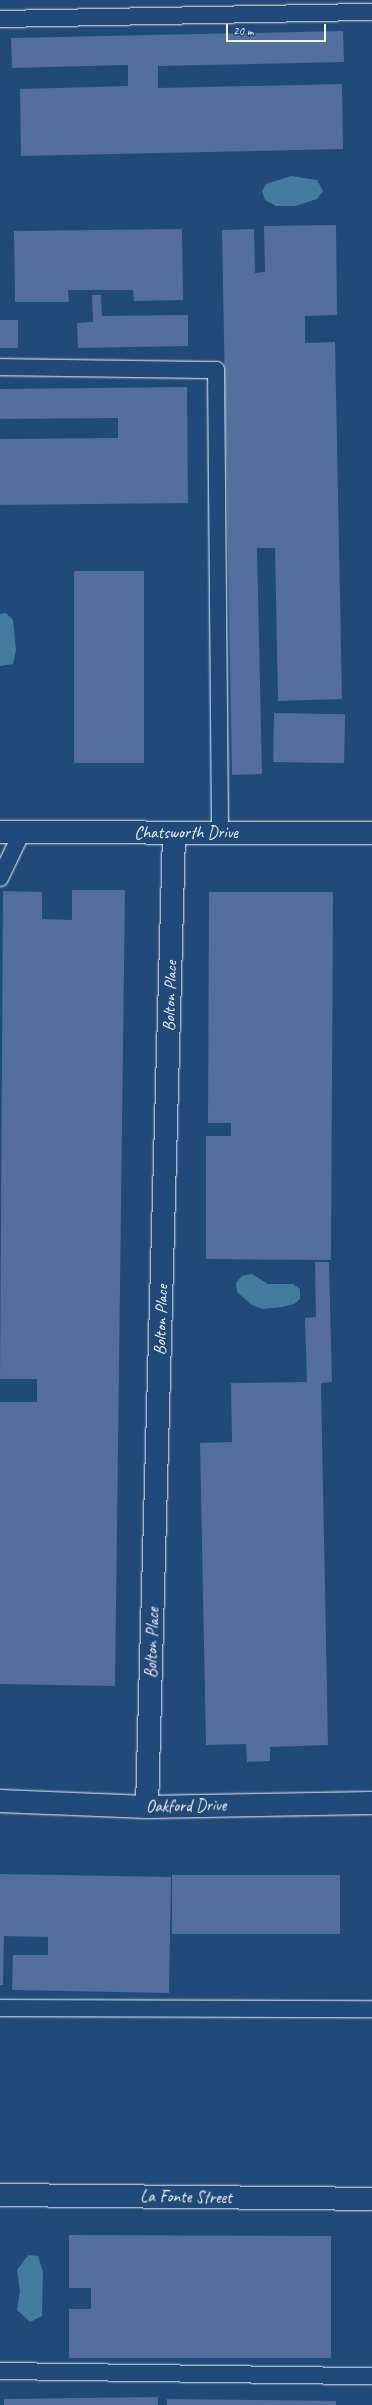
<!DOCTYPE html>
<html>
<head>
<meta charset="utf-8">
<style>
	body { margin:0 }
	#map { position:relative; width:372px; height:2405px; overflow:hidden; background:#1f4a7a; font-family:Caveat,sans-serif }
	div>[style] { position:absolute }
	[style*='--x'] { left:calc(var(--x)*1px); top:calc(var(--y)*1px); width:calc(var(--w)*1px); rotate:calc(var(--a)*1deg) }
	.water>* { inset:0; background:#447ca0 }
	.building>* { inset:0; background:#546e9f; transform-origin:0 0 }
	.roads { filter:drop-shadow(0 0 1px #f4f1e8) drop-shadow(0 0 1px #f4f1e8) }
	.lane>* { height:16px; margin:-8px; padding:0 8px; transform-origin:8px; border-radius:8px; background:#1f4a7a }
	.street>* { height:22px; margin:-11px; padding:0 11px; transform-origin:11px; border-radius:11px; background:#1f4a7a }
	span { translate:-50% -50%; white-space:nowrap; text-align:center; line-height:1.15; -webkit-text-stroke:3.5px #1f4a7a; paint-order:stroke }
	.street-label { font-size:17px; color:#f4f1e8 }
	.scale { position:absolute; left:226px; top:24px; width:100px; height:18px; box-sizing:border-box; border:2px solid #f4f1e8; border-top:0; padding-left:5px; font-size:12px; line-height:14px; white-space:nowrap; color:#f4f1e8; -webkit-text-stroke:3px #1f4a7a; paint-order:stroke }
</style>
</head>
<body>
<div id="map">
	<div class="water">
		<div style="clip-path:polygon(291px 176px,317px 180px,323px 191px,317px 199px,295px 206px,276px 206px,265px 200px,262px 191px,266px 184px)"></div>
		<div style="clip-path:polygon(6px 613px,13px 620px,16px 650px,13px 664px,0 666px,0 614px)"></div>
		<div style="clip-path:polygon(252px 1274px,268px 1284px,293px 1284px,300px 1289px,300px 1299px,294px 1304px,282px 1307px,263px 1309px,252px 1305px,237px 1292px,236px 1283px,242px 1276px)"></div>
		<div style="clip-path:polygon(28px 2255px,38px 2256px,43px 2272px,42px 2316px,30px 2322px,17px 2310px,20px 2291px,17px 2270px)"></div>
	</div>
	<div class="building">
		<div style="clip-path:polygon(343px 31px,344px 62px,158px 66px,158px 88px,342px 84px,343px 149px,21px 156px,20px 89px,128px 86px,128px 65px,12px 68px,11px 38px)"></div>
		<div style="clip-path:polygon(336px 225px,337px 315px,305px 316px,305px 343px,335px 342px,342px 699px,278px 701px,275px 548px,257px 548px,262px 774px,232px 775px,222px 230px,254px 229px,255px 273px,265px 272px,264px 226px)"></div>
		<div style="clip-path:polygon(182px 229px,183px 300px,134px 301px,133px 290px,68px 290px,69px 302px,15px 302px,14px 231px)"></div>
		<div style="clip-path:polygon(92px 295px,101px 295px,102px 316px,188px 315px,188px 346px,78px 348px,77px 323px,93px 322px)"></div>
		<div style="left:0;top:320px;width:18px;height:28px"></div>
		<div style="clip-path:polygon(187px 387px,188px 503px,0 505px,0 439px,118px 438px,118px 418px,0 419px,0 389px)"></div>
		<div style="left:74px;top:571px;width:70px;height:192px"></div>
		<div style="left:274px;top:713px;width:71px;height:49px;rotate:1deg"></div>
		<div style="clip-path:polygon(72px 890px,125px 890px,115px 1686px,0 1684px,0 1402px,37px 1402px,37px 1379px,0 1379px,3px 891px,42px 892px,42px 919px,72px 920px)"></div>
		<div style="clip-path:polygon(209px 892px,333px 892px,331px 1260px,206px 1259px,206px 1136px,231px 1136px,231px 1123px,208px 1123px)"></div>
		<div style="clip-path:polygon(315px 1262px,329px 1262px,332px 1382px,321px 1383px,328px 1745px,270px 1747px,270px 1761px,247px 1762px,246px 1744px,206px 1745px,200px 1443px,232px 1442px,231px 1383px,307px 1382px,305px 1318px,316px 1317px)"></div>
		<div style="clip-path:polygon(0 1874px,171px 1877px,169px 1993px,12px 1990px,13px 1955px,48px 1955px,48px 1937px,4px 1936px,3px 1985px,0 1985px)"></div>
		<div style="left:340px;top:1875px;width:59px;height:168px;rotate:90deg"></div>
		<div style="clip-path:polygon(69px 2235px,331px 2236px,331px 2358px,69px 2358px,69px 2309px,91px 2309px,91px 2288px,69px 2288px)"></div>
		<div style="clip-path:polygon(158px 2397px,158px 2405px,4px 2405px,4px 2399px)"></div>
		<div style="clip-path:polygon(167px 2399px,336px 2401px,336px 2405px,167px 2405px)"></div>
	</div>
	<div class="roads">
		<div class="lane">
			<div style="--x:0;--y:19;--w:372;--a:-1.1"></div>
			<div style="--x:0;--y:367;--w:216;--a:0.8"></div>
			<div style="--x:216;--y:370;--w:463;--a:89.5"></div>
			<div style="--x:0;--y:878;--w:51;--a:-64.4"></div>
			<div style="--x:0;--y:2008;--w:372;--a:0.2"></div>
			<div style="--x:0;--y:2371;--w:372;--a:0.8"></div>
		</div>
		<div class="street">
			<div style="--x:0;--y:832;--w:372;--a:0.2"></div>
			<div style="--x:0;--y:1801;--w:147;--a:2.3"></div>
			<div style="--x:147;--y:1807;--w:225;--a:-1"></div>
			<div style="--x:147;--y:1807;--w:974;--a:-88.41"></div>
			<div style="--x:0;--y:2195;--w:372;--a:0.6"></div>
		</div>
	</div>
	<div class="street-label">
		<span style="left:186px;top:833px">Chatsworth Drive</span>
		<span style="left:170px;top:996px;rotate:-88deg">Bolton Place</span>
		<span style="left:161px;top:1320px;rotate:-88deg">Bolton Place</span>
		<span style="left:152px;top:1643px;rotate:-88deg">Bolton Place</span>
		<span style="left:186px;top:1806px;rotate:-1deg">Oakford Drive</span>
		<span style="left:186px;top:2197px;rotate:1deg">La Fonte Street</span>
	</div>
	<div class="scale">20 m</div>
</div>
</body>
</html>
